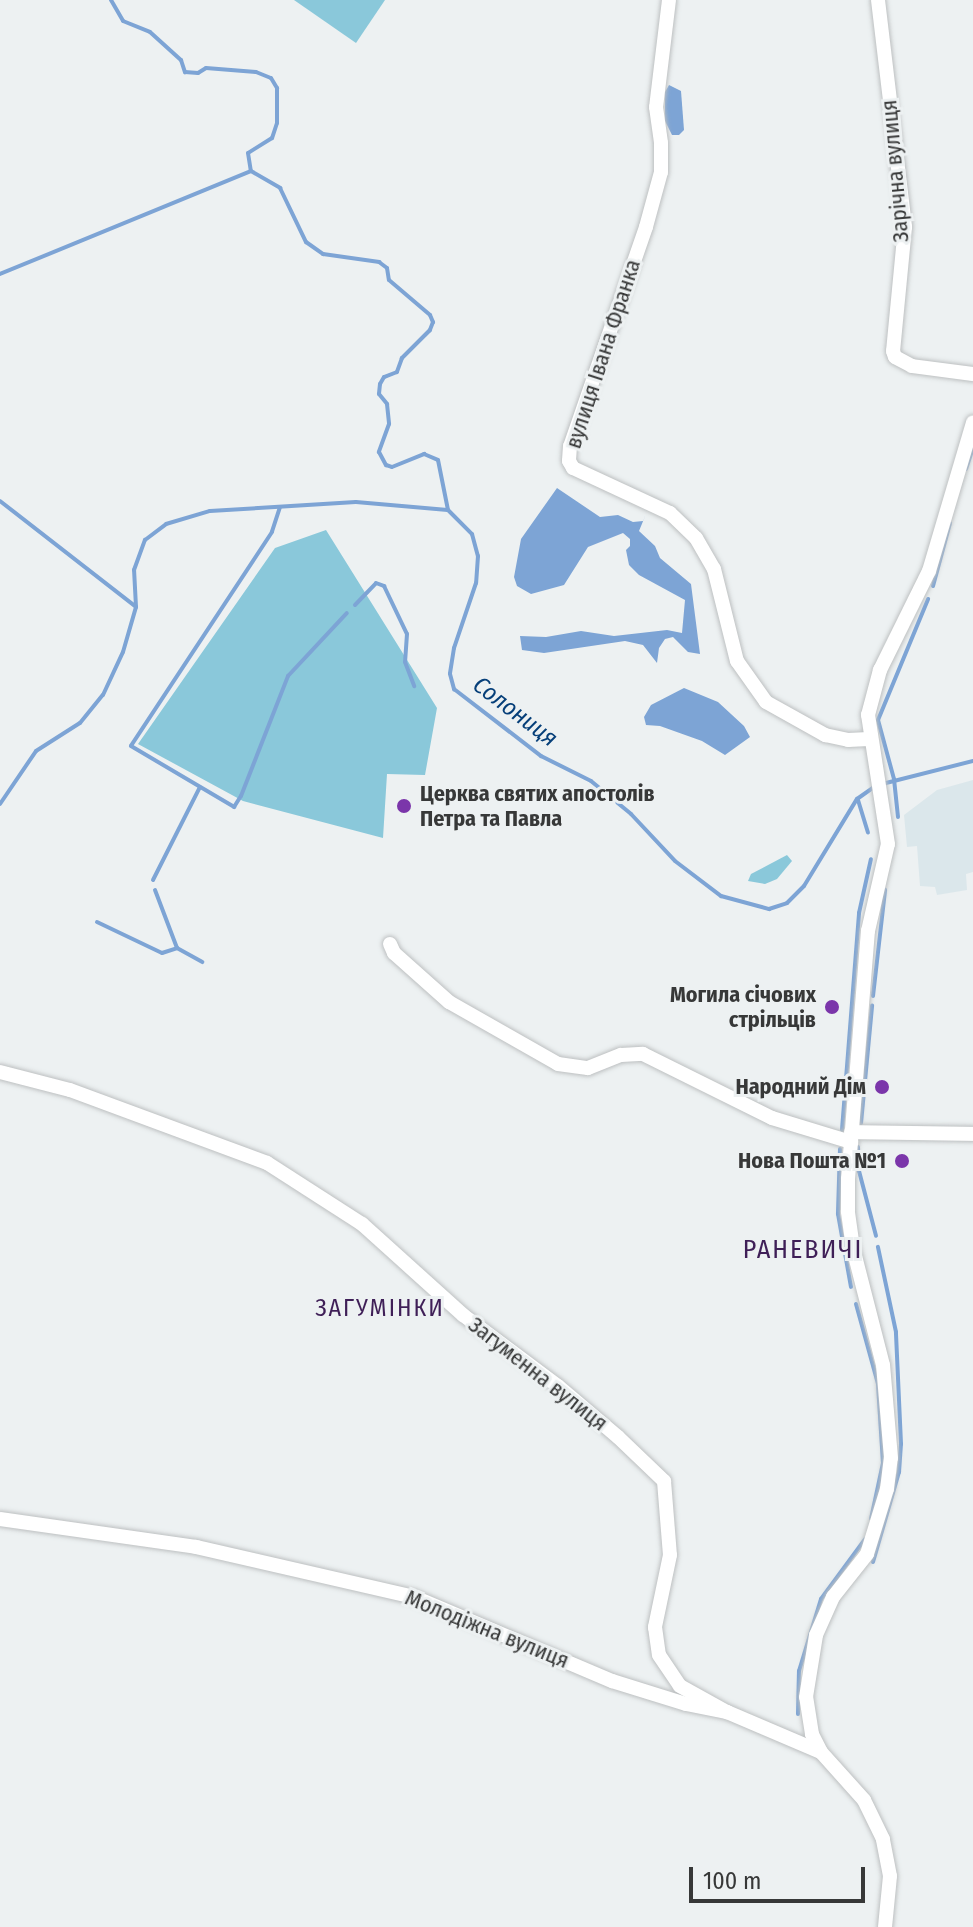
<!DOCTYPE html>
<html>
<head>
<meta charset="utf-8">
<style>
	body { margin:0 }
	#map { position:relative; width:973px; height:1927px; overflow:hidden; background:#edf1f2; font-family:"Fira Sans Condensed",sans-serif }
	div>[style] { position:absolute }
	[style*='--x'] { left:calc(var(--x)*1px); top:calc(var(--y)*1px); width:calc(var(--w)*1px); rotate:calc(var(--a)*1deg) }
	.built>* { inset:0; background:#dbe7eb }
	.green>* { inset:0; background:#8ac8da }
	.water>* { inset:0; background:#7da4d5 }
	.stream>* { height:4px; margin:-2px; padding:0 2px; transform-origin:2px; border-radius:2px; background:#7da4d5 }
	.roads { filter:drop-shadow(0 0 2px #bdc0c1) drop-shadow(0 0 2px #bdc0c1) }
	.minor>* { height:14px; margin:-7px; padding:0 7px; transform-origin:7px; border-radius:7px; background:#fff }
	.dots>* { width:22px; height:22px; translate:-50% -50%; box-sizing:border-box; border:4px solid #edf1f2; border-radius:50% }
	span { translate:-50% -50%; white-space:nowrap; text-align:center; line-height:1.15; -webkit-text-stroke:6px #edf1f2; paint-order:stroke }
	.street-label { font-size:22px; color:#373838 }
	.poi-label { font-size:22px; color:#373838; font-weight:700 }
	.left { translate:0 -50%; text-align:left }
	.right { translate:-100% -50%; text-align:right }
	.water-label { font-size:24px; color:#063f79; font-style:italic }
	.neighbourhood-label { font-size:24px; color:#3f1f57; letter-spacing:2px }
	.quarter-label { font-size:26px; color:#3f1f57; letter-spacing:2px }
	.scale { position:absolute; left:689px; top:1867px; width:176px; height:36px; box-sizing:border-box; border:4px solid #373838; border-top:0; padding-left:10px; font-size:24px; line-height:28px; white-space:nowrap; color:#373838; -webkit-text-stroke:6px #edf1f2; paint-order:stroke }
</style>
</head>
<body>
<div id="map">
	<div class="built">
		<div style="clip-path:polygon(973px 780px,973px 872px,966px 874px,967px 890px,937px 895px,935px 887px,920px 886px,917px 846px,907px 847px,904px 815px,937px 790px)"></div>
	</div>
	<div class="green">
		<div style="clip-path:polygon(294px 0,385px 0,356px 43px)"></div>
		<div style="clip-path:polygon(326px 530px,437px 708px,425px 775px,387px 774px,383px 838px,243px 801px,138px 744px,275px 548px)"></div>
		<div style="clip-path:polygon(787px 855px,792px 861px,777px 879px,765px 884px,748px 881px,751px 874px)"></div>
	</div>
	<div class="water">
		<div style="clip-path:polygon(669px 85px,681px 91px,684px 130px,679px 135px,672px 135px,665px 121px,665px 92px)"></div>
		<div style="clip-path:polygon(557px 488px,600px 517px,618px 515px,633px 522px,643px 521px,646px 514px,639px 531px,655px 546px,660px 558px,691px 584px,700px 654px,688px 652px,673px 637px,665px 639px,659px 648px,657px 663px,643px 645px,625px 641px,544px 653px,522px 650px,520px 636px,546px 637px,581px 631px,614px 636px,667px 630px,682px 633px,685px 600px,639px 575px,629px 565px,626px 550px,630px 546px,630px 539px,623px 533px,588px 547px,564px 585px,531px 594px,517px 586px,514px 577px,521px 539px)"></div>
		<div style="clip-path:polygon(684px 688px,718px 702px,744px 726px,750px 737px,725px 755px,702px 741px,660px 726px,646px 725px,644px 717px,651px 705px)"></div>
	</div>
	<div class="stream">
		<div style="--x:111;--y:0;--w:24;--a:60"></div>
		<div style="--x:123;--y:21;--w:29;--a:22"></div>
		<div style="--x:150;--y:32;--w:42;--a:42.1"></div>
		<div style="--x:181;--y:60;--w:13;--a:72"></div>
		<div style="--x:185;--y:72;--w:13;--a:4"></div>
		<div style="--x:198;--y:73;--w:9;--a:-32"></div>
		<div style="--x:206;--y:68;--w:50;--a:4.6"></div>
		<div style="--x:256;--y:72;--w:16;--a:22"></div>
		<div style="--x:271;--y:78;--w:12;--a:59"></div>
		<div style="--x:277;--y:88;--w:35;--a:90"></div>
		<div style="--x:277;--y:123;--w:16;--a:108"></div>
		<div style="--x:272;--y:138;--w:28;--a:148"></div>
		<div style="--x:248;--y:153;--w:18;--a:81"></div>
		<div style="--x:251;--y:171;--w:34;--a:30"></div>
		<div style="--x:280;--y:188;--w:60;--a:64.3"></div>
		<div style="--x:306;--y:242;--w:21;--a:35"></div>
		<div style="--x:323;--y:254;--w:57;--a:8.1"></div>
		<div style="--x:379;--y:262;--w:10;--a:37"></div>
		<div style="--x:387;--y:268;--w:12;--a:81"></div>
		<div style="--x:389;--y:280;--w:54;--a:40.5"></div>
		<div style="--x:430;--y:315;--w:8;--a:67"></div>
		<div style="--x:433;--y:322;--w:9;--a:111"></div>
		<div style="--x:430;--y:330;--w:40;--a:135"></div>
		<div style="--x:402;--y:358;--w:15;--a:110"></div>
		<div style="--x:397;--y:372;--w:14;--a:159"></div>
		<div style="--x:384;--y:377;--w:8;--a:120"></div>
		<div style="--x:380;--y:384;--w:10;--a:96"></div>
		<div style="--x:379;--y:394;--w:13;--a:51"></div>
		<div style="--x:387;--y:404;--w:20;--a:84"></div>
		<div style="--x:389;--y:424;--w:30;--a:110"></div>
		<div style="--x:379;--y:452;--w:15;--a:62"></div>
		<div style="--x:386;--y:465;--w:6;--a:18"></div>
		<div style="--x:392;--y:467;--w:35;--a:-22"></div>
		<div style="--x:424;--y:454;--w:15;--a:23"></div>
		<div style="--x:438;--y:460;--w:51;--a:78.7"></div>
		<div style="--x:0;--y:274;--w:271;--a:-22.3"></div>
		<div style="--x:966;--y:469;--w:22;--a:-72"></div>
		<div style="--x:0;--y:501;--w:172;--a:37.9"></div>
		<div style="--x:280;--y:507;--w:26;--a:108"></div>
		<div style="--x:272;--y:532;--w:256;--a:123.4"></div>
		<div style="--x:131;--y:746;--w:120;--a:30.6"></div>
		<div style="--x:234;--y:807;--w:13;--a:-58"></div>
		<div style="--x:241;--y:796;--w:129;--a:-68.6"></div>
		<div style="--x:288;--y:676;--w:86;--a:-46.9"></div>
		<div style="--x:933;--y:586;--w:65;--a:-74.9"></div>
		<div style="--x:355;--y:605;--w:30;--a:-46"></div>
		<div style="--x:376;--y:583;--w:9;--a:21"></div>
		<div style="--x:384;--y:586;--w:53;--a:64.4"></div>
		<div style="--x:407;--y:634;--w:28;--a:94"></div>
		<div style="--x:405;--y:662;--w:26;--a:69"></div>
		<div style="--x:882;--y:784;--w:94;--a:-14.2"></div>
		<div style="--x:858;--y:800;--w:34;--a:73"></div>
		<div style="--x:0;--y:804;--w:64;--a:-55.8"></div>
		<div style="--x:36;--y:751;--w:52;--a:-32.5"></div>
		<div style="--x:80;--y:723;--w:36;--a:-51"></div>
		<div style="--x:103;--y:695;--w:47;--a:-65.1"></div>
		<div style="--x:123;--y:652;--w:47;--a:-73.9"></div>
		<div style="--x:136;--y:607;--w:37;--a:-93"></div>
		<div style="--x:134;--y:570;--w:32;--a:-70"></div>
		<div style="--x:145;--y:540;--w:26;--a:-37"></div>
		<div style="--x:166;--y:524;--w:46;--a:-16.5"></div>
		<div style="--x:210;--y:511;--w:146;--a:-3.5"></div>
		<div style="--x:356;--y:502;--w:92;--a:5"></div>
		<div style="--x:448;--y:510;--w:34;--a:45"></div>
		<div style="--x:472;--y:534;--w:23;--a:75"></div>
		<div style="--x:478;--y:556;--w:27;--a:94"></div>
		<div style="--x:476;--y:583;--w:69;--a:108.7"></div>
		<div style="--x:454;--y:648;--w:26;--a:99"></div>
		<div style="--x:450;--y:674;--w:16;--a:75"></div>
		<div style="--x:454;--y:689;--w:110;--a:37.6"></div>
		<div style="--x:541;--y:756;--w:56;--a:26.6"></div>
		<div style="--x:591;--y:781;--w:52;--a:39.5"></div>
		<div style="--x:631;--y:814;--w:64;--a:46.9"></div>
		<div style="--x:675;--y:861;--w:58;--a:37.3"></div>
		<div style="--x:721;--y:896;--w:50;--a:15.2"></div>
		<div style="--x:769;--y:909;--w:19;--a:-18"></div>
		<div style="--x:787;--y:903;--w:24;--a:-45"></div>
		<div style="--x:804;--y:886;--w:102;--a:-58.7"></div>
		<div style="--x:857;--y:799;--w:21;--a:-35"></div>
		<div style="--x:898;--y:817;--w:38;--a:-96"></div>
		<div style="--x:894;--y:779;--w:61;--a:-105.2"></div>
		<div style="--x:878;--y:720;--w:131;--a:-67.5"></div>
		<div style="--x:153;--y:880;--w:104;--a:-63.2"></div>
		<div style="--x:155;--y:890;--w:62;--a:69.2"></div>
		<div style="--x:177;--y:948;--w:29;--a:29"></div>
		<div style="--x:97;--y:922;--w:72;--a:25.5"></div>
		<div style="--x:162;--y:953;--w:16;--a:-18"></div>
		<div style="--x:873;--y:996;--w:107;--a:-83.5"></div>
		<div style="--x:861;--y:1123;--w:118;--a:-84.6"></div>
		<div style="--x:842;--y:1130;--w:218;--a:-85.5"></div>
		<div style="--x:859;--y:913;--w:55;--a:-77.5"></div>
		<div style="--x:858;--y:1147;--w:24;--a:88"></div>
		<div style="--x:859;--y:1171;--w:67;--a:75.3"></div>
		<div style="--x:840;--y:1149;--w:65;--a:91.8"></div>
		<div style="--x:838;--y:1214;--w:74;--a:79.9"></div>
		<div style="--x:856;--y:1304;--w:83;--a:74.6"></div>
		<div style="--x:878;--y:1384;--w:79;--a:86.4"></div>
		<div style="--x:883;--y:1463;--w:57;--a:102.1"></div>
		<div style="--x:873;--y:1562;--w:94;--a:-73.9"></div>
		<div style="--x:899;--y:1472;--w:28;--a:-86"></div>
		<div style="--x:901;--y:1444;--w:112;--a:-92.6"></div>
		<div style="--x:896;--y:1332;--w:87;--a:-102"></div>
		<div style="--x:798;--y:1714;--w:43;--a:-88.7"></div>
		<div style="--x:799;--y:1671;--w:75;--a:-73"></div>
		<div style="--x:821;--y:1599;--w:74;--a:-53.7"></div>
	</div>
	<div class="roads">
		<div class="minor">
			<div style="--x:669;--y:0;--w:108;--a:96.9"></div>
			<div style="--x:656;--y:107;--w:36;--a:82"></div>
			<div style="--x:661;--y:143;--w:29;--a:90"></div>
			<div style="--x:661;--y:172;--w:57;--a:105.3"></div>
			<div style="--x:646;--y:227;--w:232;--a:109.1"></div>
			<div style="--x:570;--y:446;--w:15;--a:94"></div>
			<div style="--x:569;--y:461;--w:8;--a:60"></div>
			<div style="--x:573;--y:468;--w:107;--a:24.9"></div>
			<div style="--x:670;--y:513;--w:36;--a:44"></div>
			<div style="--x:696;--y:538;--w:36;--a:60"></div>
			<div style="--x:714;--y:569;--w:95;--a:76"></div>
			<div style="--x:737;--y:661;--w:50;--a:54.7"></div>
			<div style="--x:766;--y:702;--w:68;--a:29.2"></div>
			<div style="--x:825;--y:735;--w:24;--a:12"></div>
			<div style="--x:848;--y:740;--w:21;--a:-3"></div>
			<div style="--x:878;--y:0;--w:229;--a:83.2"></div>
			<div style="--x:905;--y:227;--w:125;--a:95.5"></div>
			<div style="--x:893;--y:351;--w:6;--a:72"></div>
			<div style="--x:895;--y:357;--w:19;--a:28"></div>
			<div style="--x:912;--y:366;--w:62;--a:7.5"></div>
			<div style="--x:390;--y:944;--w:10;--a:66"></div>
			<div style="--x:394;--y:953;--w:74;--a:41.7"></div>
			<div style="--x:449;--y:1002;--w:125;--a:29.6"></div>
			<div style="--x:558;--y:1064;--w:30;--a:8"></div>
			<div style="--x:588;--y:1068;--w:35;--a:-22"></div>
			<div style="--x:621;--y:1055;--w:22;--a:-3"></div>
			<div style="--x:643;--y:1054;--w:144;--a:26.4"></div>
			<div style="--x:772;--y:1118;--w:83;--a:16.9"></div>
			<div style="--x:0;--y:1072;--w:72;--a:14.4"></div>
			<div style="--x:70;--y:1090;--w:210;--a:20.3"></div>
			<div style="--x:267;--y:1163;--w:113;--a:32.7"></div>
			<div style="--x:362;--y:1224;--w:136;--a:42"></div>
			<div style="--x:463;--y:1315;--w:119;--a:36.8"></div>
			<div style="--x:558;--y:1386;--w:79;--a:40.4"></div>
			<div style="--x:618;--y:1437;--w:64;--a:43.7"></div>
			<div style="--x:664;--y:1481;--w:74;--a:85.4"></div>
			<div style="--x:670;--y:1555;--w:74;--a:101.8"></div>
			<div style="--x:655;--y:1627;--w:28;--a:82"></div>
			<div style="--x:659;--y:1655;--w:37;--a:56"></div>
			<div style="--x:680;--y:1686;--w:54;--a:29"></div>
			<div style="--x:851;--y:1132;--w:122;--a:0.9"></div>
			<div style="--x:0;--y:1519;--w:198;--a:8.1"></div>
			<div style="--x:196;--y:1547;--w:224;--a:12.9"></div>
			<div style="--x:414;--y:1597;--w:215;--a:23"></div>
			<div style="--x:612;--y:1681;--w:77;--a:17.3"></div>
			<div style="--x:686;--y:1704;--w:42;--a:11"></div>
			<div style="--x:727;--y:1712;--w:102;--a:23.1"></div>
			<div style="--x:885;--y:1927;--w:51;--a:-84.4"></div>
			<div style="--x:890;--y:1876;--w:38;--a:-101"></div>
			<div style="--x:883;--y:1839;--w:43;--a:-116"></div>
			<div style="--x:864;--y:1800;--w:64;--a:-131.9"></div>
			<div style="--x:821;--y:1752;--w:20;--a:-117"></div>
			<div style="--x:812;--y:1734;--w:37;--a:-99"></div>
			<div style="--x:806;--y:1697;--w:63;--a:-80.8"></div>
			<div style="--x:816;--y:1635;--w:42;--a:-65.9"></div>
			<div style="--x:833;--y:1597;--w:55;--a:-51.7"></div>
			<div style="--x:867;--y:1554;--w:68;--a:-72.9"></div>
			<div style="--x:887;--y:1489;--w:31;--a:-83"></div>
			<div style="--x:891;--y:1458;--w:93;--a:-94.9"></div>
			<div style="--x:883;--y:1365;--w:121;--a:-104.4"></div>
			<div style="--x:853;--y:1248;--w:37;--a:-98"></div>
			<div style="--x:848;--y:1211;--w:32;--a:-90"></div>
			<div style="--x:848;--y:1179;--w:249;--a:-85.4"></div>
			<div style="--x:868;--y:931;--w:89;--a:-77.1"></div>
			<div style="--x:888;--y:844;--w:131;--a:-98.8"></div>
			<div style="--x:868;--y:715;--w:47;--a:-75.1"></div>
			<div style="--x:880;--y:670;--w:110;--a:-63.7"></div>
			<div style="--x:929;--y:571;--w:155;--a:-73.5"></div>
		</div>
	</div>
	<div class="dots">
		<div style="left:404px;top:806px;background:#7b36aa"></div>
		<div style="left:832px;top:1007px;background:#7b36aa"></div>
		<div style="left:882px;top:1087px;background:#7b36aa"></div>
		<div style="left:902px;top:1161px;background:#7b36aa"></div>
	</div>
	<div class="street-label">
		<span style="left:895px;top:171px;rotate:-95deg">Зарічна вулиця</span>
		<span style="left:603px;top:354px;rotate:-72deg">вулиця Івана Франка</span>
		<span style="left:538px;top:1374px;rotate:38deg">Загуменна вулиця</span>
		<span style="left:487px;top:1629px;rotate:22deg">Молодіжна вулиця</span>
	</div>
	<div class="poi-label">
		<span class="left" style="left:420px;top:806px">Церква святих апостолів<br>Петра та Павла</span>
		<span class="right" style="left:816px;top:1007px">Могила січових<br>стрільців</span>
		<span class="right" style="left:866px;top:1087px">Народний Дім</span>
		<span class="right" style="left:886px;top:1161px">Нова Пошта №1</span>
	</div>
	<div class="water-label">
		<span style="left:515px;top:712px;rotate:37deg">Солониця</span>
	</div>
	<div class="neighbourhood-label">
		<span style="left:380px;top:1309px">ЗАГУМІНКИ</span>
	</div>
	<div class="quarter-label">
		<span style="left:803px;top:1250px">РАНЕВИЧІ</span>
	</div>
	<div class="scale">100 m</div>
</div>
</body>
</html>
